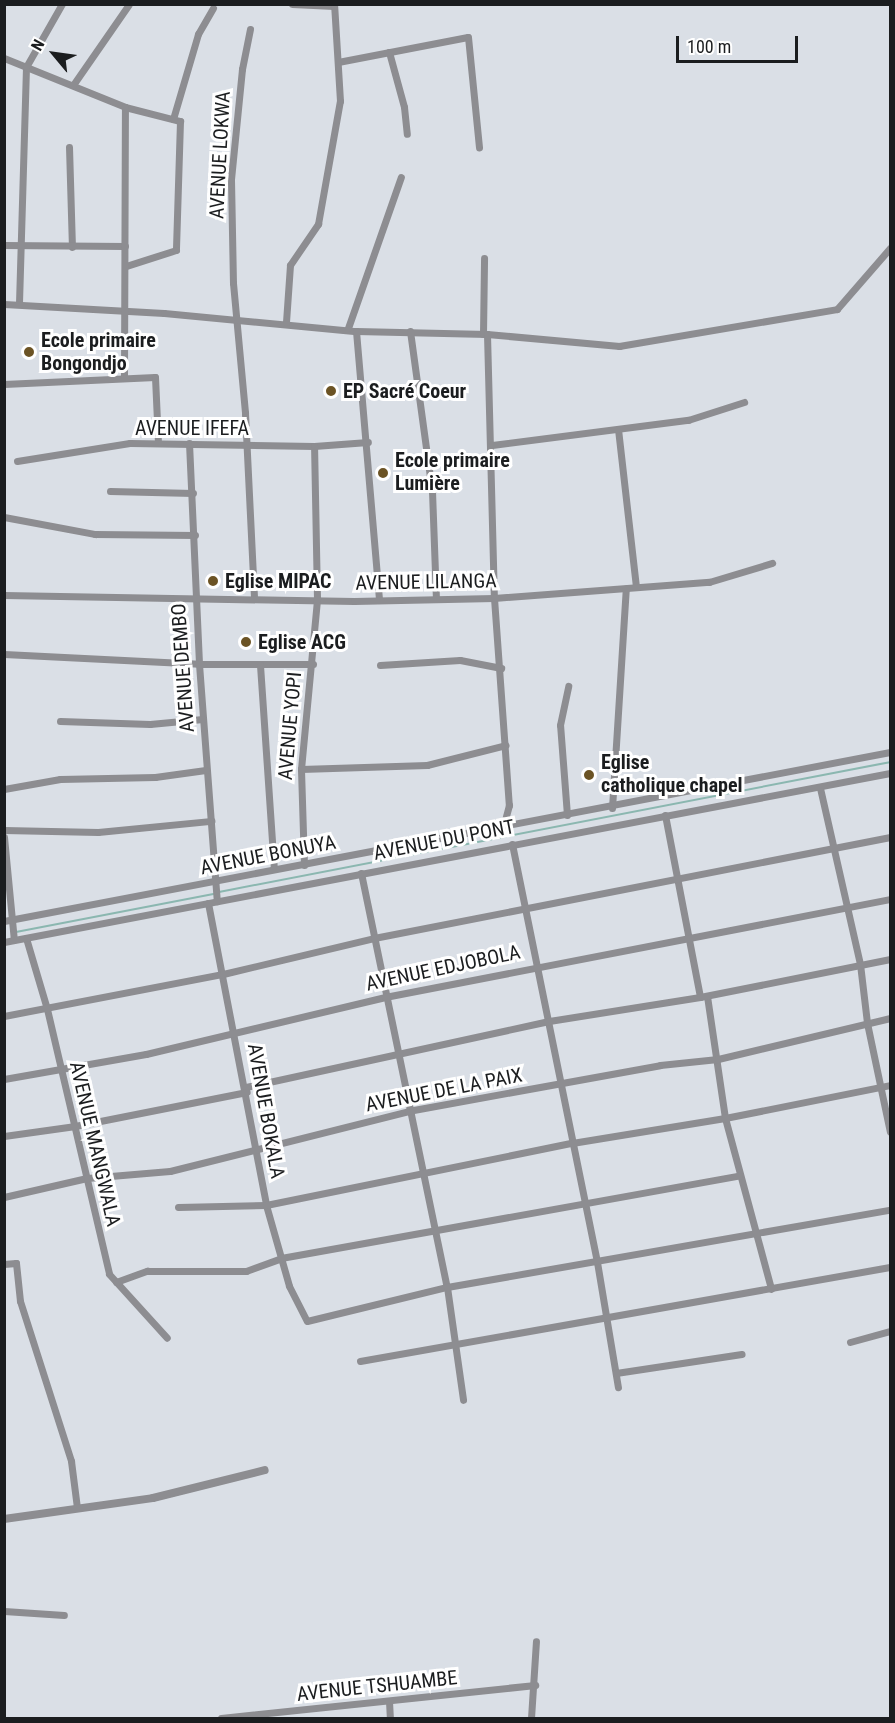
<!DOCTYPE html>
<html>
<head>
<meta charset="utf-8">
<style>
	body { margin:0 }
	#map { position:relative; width:895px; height:1723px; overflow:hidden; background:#dadfe6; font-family:"Roboto Condensed",sans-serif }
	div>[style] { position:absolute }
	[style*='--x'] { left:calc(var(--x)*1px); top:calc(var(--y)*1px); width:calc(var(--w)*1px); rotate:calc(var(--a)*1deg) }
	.stream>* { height:2px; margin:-1px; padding:0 1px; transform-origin:1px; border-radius:1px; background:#8bb7b0 }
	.minor>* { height:7px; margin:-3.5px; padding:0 3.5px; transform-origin:3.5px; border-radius:3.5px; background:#8d8d91 }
	.tertiary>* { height:8px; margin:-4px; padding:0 4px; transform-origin:4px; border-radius:4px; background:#8d8d91 }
	.dots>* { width:16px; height:16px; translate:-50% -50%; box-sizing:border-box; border:3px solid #fff; border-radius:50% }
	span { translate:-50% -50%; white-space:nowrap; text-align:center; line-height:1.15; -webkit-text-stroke:6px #fff; paint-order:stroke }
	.street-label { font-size:20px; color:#1b1d1f }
	.poi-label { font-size:20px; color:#1b1d1f; font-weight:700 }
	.left { translate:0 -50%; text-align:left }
	.frame { position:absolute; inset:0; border:6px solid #1b1d1f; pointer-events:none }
	.north { position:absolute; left:24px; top:24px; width:60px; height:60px; -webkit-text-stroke:4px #fff; paint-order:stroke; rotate:299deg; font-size:16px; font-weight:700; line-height:24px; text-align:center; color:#1b1d1f }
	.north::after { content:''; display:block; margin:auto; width:21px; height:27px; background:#1b1d1f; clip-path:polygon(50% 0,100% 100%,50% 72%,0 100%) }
	.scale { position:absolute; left:676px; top:36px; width:122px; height:27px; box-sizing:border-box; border:3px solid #1b1d1f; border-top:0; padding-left:8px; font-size:18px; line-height:21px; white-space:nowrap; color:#1b1d1f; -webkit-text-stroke:4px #fff; paint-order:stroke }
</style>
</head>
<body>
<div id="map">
	<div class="stream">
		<div style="--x:219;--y:892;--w:683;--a:-10.96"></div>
		<div style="--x:16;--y:932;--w:201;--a:-10.9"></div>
	</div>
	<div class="minor">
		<div style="--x:292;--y:4;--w:42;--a:2.7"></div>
		<div style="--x:250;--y:29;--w:41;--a:101.3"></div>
		<div style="--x:242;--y:69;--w:112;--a:95.7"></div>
		<div style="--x:231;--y:180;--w:103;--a:88.9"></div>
		<div style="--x:233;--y:283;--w:131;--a:84.7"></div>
		<div style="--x:245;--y:413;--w:184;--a:87.2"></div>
		<div style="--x:389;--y:52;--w:57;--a:74.7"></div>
		<div style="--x:404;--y:107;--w:27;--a:84"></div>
		<div style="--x:4;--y:58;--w:131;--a:22"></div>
		<div style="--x:125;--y:107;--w:57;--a:14.3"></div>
		<div style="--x:180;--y:121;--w:129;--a:91.8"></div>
		<div style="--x:176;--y:250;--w:52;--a:162.3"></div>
		<div style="--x:338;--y:62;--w:132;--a:-10.9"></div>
		<div style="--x:468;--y:37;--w:111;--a:84.3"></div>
		<div style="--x:73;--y:85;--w:98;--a:-55.3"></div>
		<div style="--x:173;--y:119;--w:89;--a:-73.6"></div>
		<div style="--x:198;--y:34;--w:30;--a:-60"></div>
		<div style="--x:69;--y:147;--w:100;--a:88.3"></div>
		<div style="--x:4;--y:245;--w:121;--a:0.5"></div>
		<div style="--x:19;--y:303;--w:236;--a:-88.3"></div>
		<div style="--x:26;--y:67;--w:73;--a:-60.3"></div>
		<div style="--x:4;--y:304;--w:160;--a:3.2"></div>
		<div style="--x:164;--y:313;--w:193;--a:5.4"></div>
		<div style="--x:356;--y:331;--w:131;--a:1.3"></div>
		<div style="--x:487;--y:334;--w:133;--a:5.2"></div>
		<div style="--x:619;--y:346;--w:221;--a:-9.6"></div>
		<div style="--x:837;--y:309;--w:81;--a:-49"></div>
		<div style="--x:286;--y:322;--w:57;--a:-86"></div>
		<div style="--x:290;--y:265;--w:50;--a:-55.7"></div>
		<div style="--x:318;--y:224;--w:125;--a:-79.9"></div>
		<div style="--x:340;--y:101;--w:97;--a:-93.5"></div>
		<div style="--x:348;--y:328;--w:160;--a:-70.7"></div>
		<div style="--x:356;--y:331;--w:270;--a:85.1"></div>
		<div style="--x:410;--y:331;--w:162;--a:82.2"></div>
		<div style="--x:432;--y:491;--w:107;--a:87.9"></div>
		<div style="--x:483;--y:334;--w:76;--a:-89.2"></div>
		<div style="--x:487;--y:334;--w:264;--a:88.5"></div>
		<div style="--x:494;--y:598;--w:208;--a:85.9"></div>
		<div style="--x:509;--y:805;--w:20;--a:105"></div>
		<div style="--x:124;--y:377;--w:270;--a:-89.8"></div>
		<div style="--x:4;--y:384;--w:151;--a:-2.7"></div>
		<div style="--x:155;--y:377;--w:66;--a:87.4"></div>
		<div style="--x:618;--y:429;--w:159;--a:83.5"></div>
		<div style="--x:189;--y:443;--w:221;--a:87.4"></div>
		<div style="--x:199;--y:664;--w:238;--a:85.7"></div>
		<div style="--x:492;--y:445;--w:198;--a:-7.3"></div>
		<div style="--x:688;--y:420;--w:59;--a:-17.8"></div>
		<div style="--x:17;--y:461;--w:114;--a:-9.1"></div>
		<div style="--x:130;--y:443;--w:184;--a:0.9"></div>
		<div style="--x:314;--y:446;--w:54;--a:-4.2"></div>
		<div style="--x:110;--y:491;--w:83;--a:1.4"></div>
		<div style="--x:4;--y:517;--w:93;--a:10.6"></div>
		<div style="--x:95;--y:534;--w:100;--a:0.6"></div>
		<div style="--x:4;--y:595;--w:350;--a:1"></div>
		<div style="--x:354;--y:601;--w:140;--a:-1.2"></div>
		<div style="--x:494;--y:598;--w:216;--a:-4.3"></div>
		<div style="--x:709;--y:582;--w:66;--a:-16.8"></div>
		<div style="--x:4;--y:654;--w:195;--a:2.9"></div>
		<div style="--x:199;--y:664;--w:114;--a:0"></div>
		<div style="--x:260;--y:665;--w:204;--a:86.1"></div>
		<div style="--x:380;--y:665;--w:80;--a:-3.6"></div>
		<div style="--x:460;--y:660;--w:42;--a:11"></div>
		<div style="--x:60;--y:721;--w:90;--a:1.9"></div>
		<div style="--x:150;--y:724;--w:53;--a:-5.4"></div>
		<div style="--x:301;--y:769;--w:126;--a:-1.8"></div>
		<div style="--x:427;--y:765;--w:81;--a:-14.2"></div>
		<div style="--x:820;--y:788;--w:180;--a:77.2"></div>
		<div style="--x:860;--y:964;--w:59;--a:83.2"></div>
		<div style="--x:867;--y:1023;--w:111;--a:78.1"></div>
		<div style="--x:4;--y:789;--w:57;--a:-10.1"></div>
		<div style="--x:60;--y:779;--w:95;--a:-1.2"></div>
		<div style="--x:155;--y:777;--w:51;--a:-7.8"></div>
		<div style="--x:612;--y:808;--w:220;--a:-86.4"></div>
		<div style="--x:567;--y:815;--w:90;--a:-94.4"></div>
		<div style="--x:560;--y:725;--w:40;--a:-78"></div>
		<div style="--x:665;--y:815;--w:185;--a:79.1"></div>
		<div style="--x:4;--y:830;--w:94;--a:1.2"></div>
		<div style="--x:98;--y:832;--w:114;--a:-5.6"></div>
		<div style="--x:4;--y:837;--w:103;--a:84.5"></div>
		<div style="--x:512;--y:844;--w:427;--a:78.5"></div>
		<div style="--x:597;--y:1262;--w:127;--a:80.5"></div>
		<div style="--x:304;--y:865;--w:96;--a:-91.8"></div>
		<div style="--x:301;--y:769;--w:171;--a:-84.6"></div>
		<div style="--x:317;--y:599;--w:153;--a:-91.1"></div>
		<div style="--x:361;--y:873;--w:423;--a:78.3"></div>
		<div style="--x:447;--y:1287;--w:114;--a:81.9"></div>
		<div style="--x:208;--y:903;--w:308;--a:79.1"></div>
		<div style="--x:266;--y:1205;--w:84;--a:74.1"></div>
		<div style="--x:289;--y:1286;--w:39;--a:63"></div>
		<div style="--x:307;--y:1321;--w:144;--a:-13.7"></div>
		<div style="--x:447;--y:1287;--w:450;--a:-9.9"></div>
		<div style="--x:4;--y:921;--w:902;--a:-10.8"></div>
		<div style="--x:26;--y:938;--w:74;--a:73.5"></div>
		<div style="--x:47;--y:1009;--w:272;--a:76.8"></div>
		<div style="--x:109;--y:1274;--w:86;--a:47.8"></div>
		<div style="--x:4;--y:942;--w:902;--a:-10.8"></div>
		<div style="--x:707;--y:996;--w:123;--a:81.6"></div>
		<div style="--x:725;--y:1118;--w:177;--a:74.9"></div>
		<div style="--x:4;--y:1016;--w:223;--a:-10.9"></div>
		<div style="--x:223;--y:974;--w:155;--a:-13.4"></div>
		<div style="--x:374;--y:938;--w:526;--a:-11.07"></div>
		<div style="--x:4;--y:1079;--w:144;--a:-10"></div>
		<div style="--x:146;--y:1054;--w:246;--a:-13.4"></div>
		<div style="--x:385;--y:997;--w:514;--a:-10.98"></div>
		<div style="--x:246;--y:1087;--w:310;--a:-12.3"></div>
		<div style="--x:549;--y:1021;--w:153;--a:-9"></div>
		<div style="--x:700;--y:997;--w:194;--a:-11.3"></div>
		<div style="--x:4;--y:1136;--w:72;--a:-8"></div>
		<div style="--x:75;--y:1126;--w:175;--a:-11.2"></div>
		<div style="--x:4;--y:1197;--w:85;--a:-12.9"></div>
		<div style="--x:87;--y:1178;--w:83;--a:-4.8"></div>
		<div style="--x:170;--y:1171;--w:245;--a:-14.1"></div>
		<div style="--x:408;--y:1111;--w:256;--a:-10.3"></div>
		<div style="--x:660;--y:1065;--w:58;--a:-5.9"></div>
		<div style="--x:718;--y:1059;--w:177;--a:-13.4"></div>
		<div style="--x:178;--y:1207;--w:88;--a:-1.3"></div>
		<div style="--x:266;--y:1205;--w:312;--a:-11.5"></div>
		<div style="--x:572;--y:1143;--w:155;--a:-9.3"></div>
		<div style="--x:725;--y:1118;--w:168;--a:-11.3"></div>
		<div style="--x:4;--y:1264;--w:12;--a:-5"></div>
		<div style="--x:16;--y:1263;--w:38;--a:84"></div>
		<div style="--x:20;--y:1301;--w:168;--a:72.3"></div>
		<div style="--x:71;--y:1461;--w:47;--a:82.7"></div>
		<div style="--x:116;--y:1282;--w:33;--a:-20"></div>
		<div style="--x:147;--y:1271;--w:99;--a:0"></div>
		<div style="--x:246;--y:1271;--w:37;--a:-20"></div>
		<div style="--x:281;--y:1258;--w:465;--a:-10.2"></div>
		<div style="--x:850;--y:1342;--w:41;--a:-15.4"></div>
		<div style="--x:360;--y:1361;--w:538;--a:-10.06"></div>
		<div style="--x:616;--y:1373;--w:127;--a:-8.6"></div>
		<div style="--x:4;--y:1611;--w:60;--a:3.8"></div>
		<div style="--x:389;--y:1701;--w:17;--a:87"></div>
		<div style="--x:221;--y:1718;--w:316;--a:-6"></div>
		<div style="--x:531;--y:1718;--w:77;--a:-86.3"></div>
	</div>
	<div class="tertiary">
		<div style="--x:4;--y:1519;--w:150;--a:-8"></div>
		<div style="--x:153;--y:1498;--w:115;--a:-14"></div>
	</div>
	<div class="dots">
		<div style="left:29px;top:352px;background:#6b5324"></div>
		<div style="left:331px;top:391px;background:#6b5324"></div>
		<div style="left:383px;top:473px;background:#6b5324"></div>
		<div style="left:213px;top:581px;background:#6b5324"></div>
		<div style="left:246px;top:642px;background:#6b5324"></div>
		<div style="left:589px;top:775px;background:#6b5324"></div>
	</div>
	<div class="street-label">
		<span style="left:220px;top:155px;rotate:-87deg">AVENUE LOKWA</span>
		<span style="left:192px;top:428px">AVENUE IFEFA</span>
		<span style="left:426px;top:582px;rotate:-1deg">AVENUE LILANGA</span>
		<span style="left:183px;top:668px;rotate:-94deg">AVENUE DEMBO</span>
		<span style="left:290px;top:726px;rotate:-85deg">AVENUE YOPI</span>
		<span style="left:444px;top:840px;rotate:-11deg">AVENUE DU PONT</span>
		<span style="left:268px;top:855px;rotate:-11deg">AVENUE BONUYA</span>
		<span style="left:443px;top:968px;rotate:-12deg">AVENUE EDJOBOLA</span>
		<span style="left:444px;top:1090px;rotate:-11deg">AVENUE DE LA PAIX</span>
		<span style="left:266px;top:1111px;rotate:80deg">AVENUE BOKALA</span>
		<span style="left:95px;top:1144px;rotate:77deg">AVENUE MANGWALA</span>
		<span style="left:377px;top:1686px;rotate:-6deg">AVENUE TSHUAMBE</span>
	</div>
	<div class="poi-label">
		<span class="left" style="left:41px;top:352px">Ecole primaire<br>Bongondjo</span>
		<span class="left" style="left:343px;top:391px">EP Sacré Coeur</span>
		<span class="left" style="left:395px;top:472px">Ecole primaire<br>Lumière</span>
		<span class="left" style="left:225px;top:581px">Eglise MIPAC</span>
		<span class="left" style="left:258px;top:642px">Eglise ACG</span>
		<span class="left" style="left:601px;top:774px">Eglise<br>catholique chapel</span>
	</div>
	<div class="frame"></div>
	<div class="north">N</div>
	<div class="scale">100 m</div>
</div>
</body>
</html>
